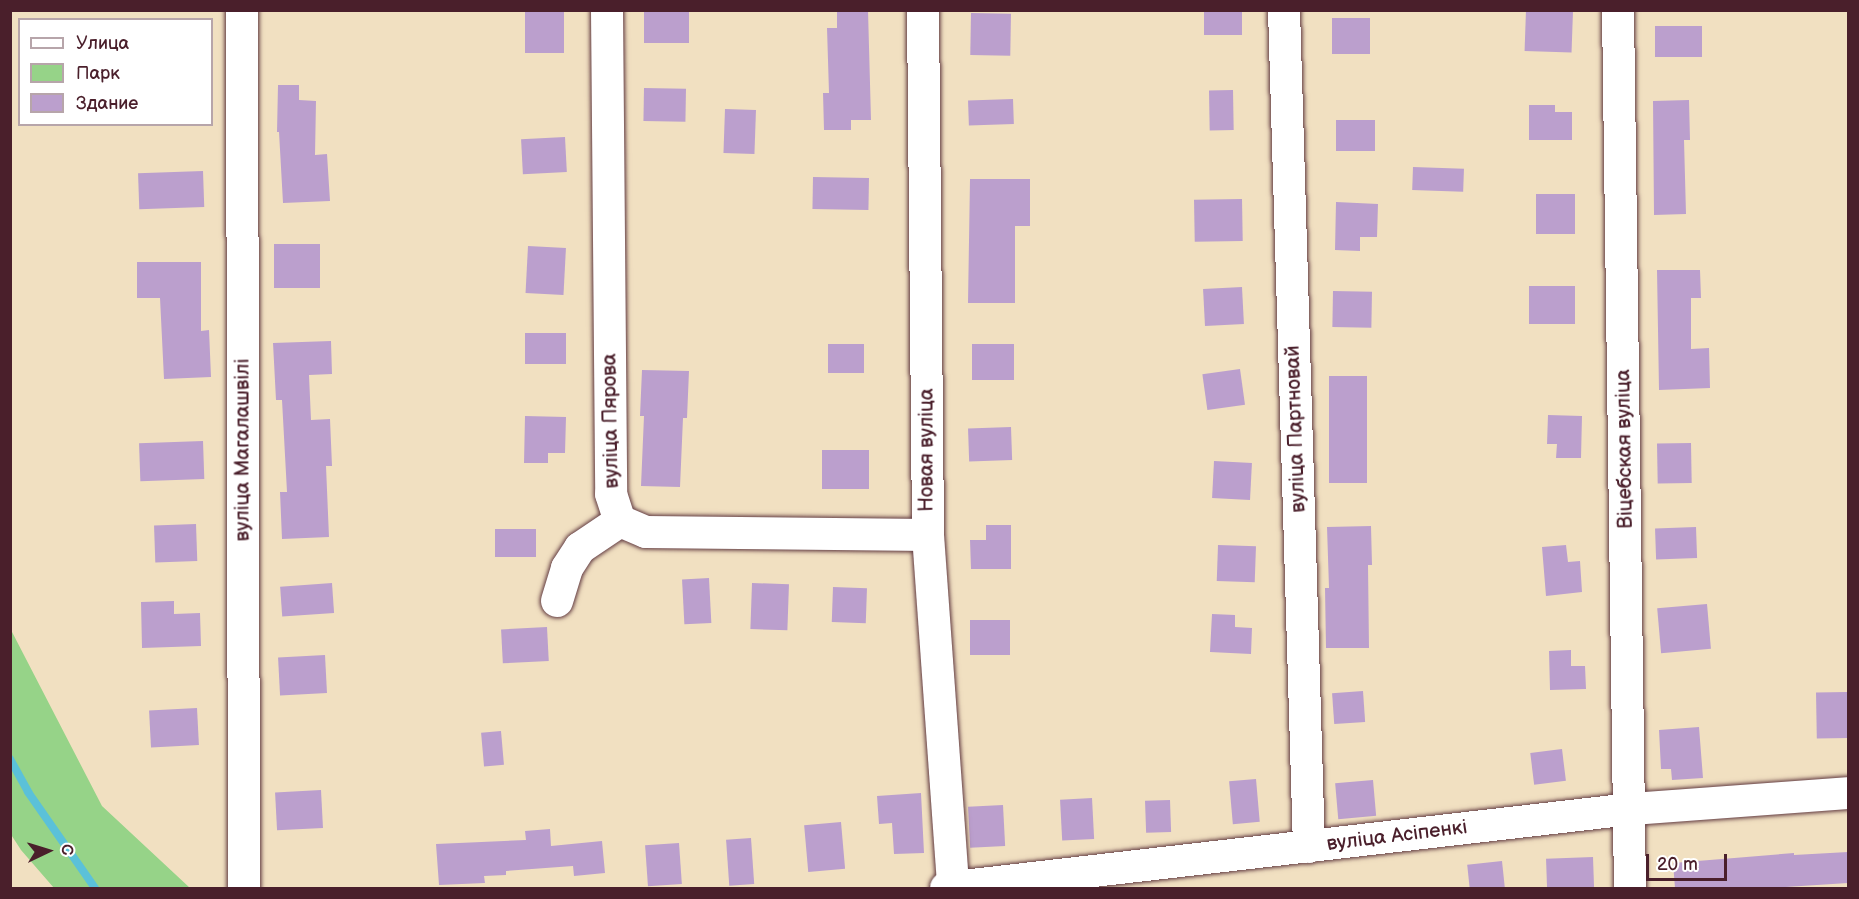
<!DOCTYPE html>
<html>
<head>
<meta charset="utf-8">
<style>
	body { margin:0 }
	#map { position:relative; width:1859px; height:899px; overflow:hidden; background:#f1e0c1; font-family:"Balsamiq Sans",sans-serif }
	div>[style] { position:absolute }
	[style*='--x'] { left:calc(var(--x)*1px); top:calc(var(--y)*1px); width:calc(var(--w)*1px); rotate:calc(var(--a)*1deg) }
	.green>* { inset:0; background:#96d388 }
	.stream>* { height:8px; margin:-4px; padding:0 4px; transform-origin:4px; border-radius:4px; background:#5bc1d9 }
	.building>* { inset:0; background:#bb9fcd; transform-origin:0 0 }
	.roads { filter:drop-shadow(0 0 2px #633c42) drop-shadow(0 0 2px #633c42) }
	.minor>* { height:32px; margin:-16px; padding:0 16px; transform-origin:16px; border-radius:16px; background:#fff }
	span { translate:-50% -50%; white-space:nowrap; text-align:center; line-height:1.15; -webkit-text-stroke:6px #fff; paint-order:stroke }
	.street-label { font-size:20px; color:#4a1f2b }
	.frame { position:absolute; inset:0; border:12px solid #4a1f2b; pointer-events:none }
	.legend { position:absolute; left:18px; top:18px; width:195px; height:108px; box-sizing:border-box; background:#fff; border:2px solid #b7a5aa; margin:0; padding:8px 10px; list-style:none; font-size:18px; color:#4a1f2b }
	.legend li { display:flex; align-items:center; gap:12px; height:30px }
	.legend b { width:30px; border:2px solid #b7a5aa }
	.north { position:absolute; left:18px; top:821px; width:60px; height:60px; -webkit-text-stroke:4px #fff; paint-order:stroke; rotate:86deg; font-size:16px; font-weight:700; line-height:24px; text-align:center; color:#4a1f2b }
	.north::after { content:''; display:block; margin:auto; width:21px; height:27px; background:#4a1f2b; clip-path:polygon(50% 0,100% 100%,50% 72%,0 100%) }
	.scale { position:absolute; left:1646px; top:854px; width:81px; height:27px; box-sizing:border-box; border:3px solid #4a1f2b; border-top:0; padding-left:8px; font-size:18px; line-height:21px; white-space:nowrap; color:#4a1f2b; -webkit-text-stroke:4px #fff; paint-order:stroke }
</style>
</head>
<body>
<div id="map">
	<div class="green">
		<div style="clip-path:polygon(11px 630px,102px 806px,190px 888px,54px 888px,21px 850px,10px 833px)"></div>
	</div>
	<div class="stream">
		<div style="--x:10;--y:759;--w:38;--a:61"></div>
		<div style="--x:28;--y:792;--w:117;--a:55.1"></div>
	</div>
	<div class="building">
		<div style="left:525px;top:10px;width:39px;height:43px"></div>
		<div style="left:644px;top:10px;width:45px;height:33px"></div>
		<div style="clip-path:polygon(837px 10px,868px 10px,871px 120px,851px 120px,851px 130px,824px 130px,823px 93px,829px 93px,827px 28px,837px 28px)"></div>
		<div style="left:1204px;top:10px;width:38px;height:25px"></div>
		<div style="left:1526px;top:10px;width:47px;height:41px;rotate:2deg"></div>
		<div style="left:971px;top:13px;width:40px;height:42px;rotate:1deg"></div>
		<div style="left:1332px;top:18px;width:38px;height:36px"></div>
		<div style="left:1655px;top:26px;width:47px;height:31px"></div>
		<div style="clip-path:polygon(278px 85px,299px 85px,299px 100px,316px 101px,315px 155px,327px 154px,330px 201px,283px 203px,279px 132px,277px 132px)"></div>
		<div style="left:644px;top:88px;width:42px;height:33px;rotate:1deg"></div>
		<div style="left:1233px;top:90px;width:40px;height:24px;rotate:89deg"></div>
		<div style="left:1013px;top:99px;width:25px;height:45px;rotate:88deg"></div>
		<div style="clip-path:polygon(1689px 100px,1690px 140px,1684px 140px,1686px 214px,1654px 215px,1653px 101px)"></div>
		<div style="clip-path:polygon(1529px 105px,1555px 105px,1555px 112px,1572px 112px,1572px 140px,1529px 140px)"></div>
		<div style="left:725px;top:109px;width:31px;height:44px;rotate:2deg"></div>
		<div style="left:1336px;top:120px;width:39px;height:31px"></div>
		<div style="left:565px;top:137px;width:35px;height:44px;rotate:87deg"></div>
		<div style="left:1413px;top:167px;width:51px;height:23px;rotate:2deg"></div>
		<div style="left:203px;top:171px;width:36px;height:65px;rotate:88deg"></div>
		<div style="left:813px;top:177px;width:56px;height:32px;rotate:1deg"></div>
		<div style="clip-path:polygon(970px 179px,1030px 179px,1030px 226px,1015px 226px,1015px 303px,968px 303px)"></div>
		<div style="left:1536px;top:194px;width:39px;height:40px"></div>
		<div style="left:1242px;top:199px;width:42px;height:48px;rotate:89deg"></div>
		<div style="clip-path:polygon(1336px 202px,1378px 204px,1377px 237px,1360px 237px,1360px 251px,1335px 250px)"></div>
		<div style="left:274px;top:244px;width:46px;height:44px"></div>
		<div style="left:528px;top:246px;width:38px;height:47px;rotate:3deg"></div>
		<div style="clip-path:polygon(137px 262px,201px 262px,201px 331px,209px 330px,211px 377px,164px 379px,160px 298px,137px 298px)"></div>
		<div style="clip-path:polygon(1657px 270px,1700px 270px,1701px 298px,1691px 298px,1691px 349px,1709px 348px,1710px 388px,1659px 390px)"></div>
		<div style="left:1529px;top:286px;width:46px;height:38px"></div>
		<div style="left:1242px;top:287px;width:37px;height:39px;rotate:87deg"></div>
		<div style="left:1333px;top:291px;width:39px;height:36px;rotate:1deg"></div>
		<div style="left:566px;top:333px;width:31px;height:41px;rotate:90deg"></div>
		<div style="clip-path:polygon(331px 341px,332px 374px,309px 375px,311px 420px,330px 419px,332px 466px,326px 466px,329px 537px,282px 539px,280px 492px,287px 492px,282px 400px,276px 400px,273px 343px)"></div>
		<div style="left:828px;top:344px;width:36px;height:29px"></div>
		<div style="left:972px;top:344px;width:42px;height:36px"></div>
		<div style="left:1240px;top:369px;width:36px;height:38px;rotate:82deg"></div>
		<div style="clip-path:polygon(642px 370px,689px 371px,687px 418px,683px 418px,680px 487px,641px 486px,644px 416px,640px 416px)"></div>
		<div style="left:1329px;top:376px;width:38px;height:107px"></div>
		<div style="clip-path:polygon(1548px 415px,1582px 416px,1581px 458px,1556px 458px,1557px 444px,1547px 444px)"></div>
		<div style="clip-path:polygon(525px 416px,566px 417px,565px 453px,548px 453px,548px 463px,524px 463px)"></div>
		<div style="left:1011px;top:427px;width:33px;height:43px;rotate:88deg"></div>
		<div style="left:203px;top:441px;width:38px;height:64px;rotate:88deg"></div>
		<div style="left:1691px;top:443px;width:40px;height:34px;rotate:89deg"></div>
		<div style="left:822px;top:450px;width:47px;height:39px"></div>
		<div style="left:1214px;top:461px;width:38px;height:37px;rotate:3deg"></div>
		<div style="left:196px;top:524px;width:37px;height:42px;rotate:88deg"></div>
		<div style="clip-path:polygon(986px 525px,1011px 525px,1011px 569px,971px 569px,970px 540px,986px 540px)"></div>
		<div style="clip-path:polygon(1371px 526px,1372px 565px,1368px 565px,1369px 648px,1326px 648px,1325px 588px,1329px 588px,1327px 527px)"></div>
		<div style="left:1696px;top:527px;width:31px;height:41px;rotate:88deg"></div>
		<div style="left:495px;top:529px;width:41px;height:28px"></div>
		<div style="left:1218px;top:545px;width:38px;height:36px;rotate:2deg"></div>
		<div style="clip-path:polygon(1566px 545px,1568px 562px,1580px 561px,1582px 592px,1546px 596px,1542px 547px)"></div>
		<div style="left:709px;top:578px;width:45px;height:27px;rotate:87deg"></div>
		<div style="left:332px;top:583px;width:30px;height:52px;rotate:86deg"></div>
		<div style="left:752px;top:583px;width:37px;height:46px;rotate:2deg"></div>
		<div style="left:833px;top:587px;width:34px;height:35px;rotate:2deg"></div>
		<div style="clip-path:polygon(174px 601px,174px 614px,200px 613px,201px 646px,142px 648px,141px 602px)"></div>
		<div style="left:1707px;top:604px;width:45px;height:50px;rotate:85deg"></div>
		<div style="clip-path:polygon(1212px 614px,1235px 615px,1235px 627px,1252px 628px,1251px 654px,1210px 652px)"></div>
		<div style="left:970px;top:620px;width:40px;height:35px"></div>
		<div style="left:547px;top:627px;width:34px;height:46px;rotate:87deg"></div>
		<div style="clip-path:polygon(1571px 650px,1571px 666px,1585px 666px,1586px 689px,1550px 690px,1549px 651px)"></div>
		<div style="left:325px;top:655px;width:38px;height:47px;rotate:87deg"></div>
		<div style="left:1363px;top:691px;width:31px;height:31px;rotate:86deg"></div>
		<div style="left:1847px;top:692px;width:46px;height:31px;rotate:89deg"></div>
		<div style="left:197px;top:708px;width:37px;height:48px;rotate:87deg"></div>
		<div style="clip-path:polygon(1699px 727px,1703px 778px,1672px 780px,1671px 769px,1661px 769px,1659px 730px)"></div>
		<div style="left:501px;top:731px;width:34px;height:20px;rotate:85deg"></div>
		<div style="left:1562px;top:749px;width:32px;height:32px;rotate:83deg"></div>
		<div style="left:1256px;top:779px;width:43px;height:27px;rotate:85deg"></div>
		<div style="left:1373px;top:780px;width:36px;height:38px;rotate:85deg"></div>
		<div style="left:321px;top:790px;width:38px;height:46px;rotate:87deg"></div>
		<div style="clip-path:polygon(921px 793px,924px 853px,894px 854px,892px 823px,879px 824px,877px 796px)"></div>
		<div style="left:1092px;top:798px;width:41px;height:32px;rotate:87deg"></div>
		<div style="left:1170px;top:800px;width:32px;height:25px;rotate:88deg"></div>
		<div style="left:1003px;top:805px;width:41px;height:35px;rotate:87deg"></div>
		<div style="left:841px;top:822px;width:47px;height:37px;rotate:85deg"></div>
		<div style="clip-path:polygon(550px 829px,551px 846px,602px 841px,605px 873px,574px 876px,573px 866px,506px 871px,506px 875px,484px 876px,485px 883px,439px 885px,436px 844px,526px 840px,525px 831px)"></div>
		<div style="left:751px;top:838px;width:46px;height:25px;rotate:86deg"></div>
		<div style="left:679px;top:843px;width:41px;height:34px;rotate:86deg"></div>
		<div style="clip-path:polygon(1848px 852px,1848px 883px,1771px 888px,1675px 888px,1673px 863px,1794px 853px,1794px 855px)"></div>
		<div style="left:1593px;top:857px;width:31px;height:47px;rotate:88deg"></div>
		<div style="left:1502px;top:861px;width:27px;height:35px;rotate:84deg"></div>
	</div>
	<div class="roads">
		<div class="minor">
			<div style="--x:242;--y:10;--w:878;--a:89.87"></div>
			<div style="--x:607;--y:10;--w:484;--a:89.5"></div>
			<div style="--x:611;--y:494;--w:28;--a:72"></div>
			<div style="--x:620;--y:521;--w:28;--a:23"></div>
			<div style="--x:646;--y:532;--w:282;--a:0.6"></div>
			<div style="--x:923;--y:10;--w:525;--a:89.45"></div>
			<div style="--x:928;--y:535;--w:354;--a:85.9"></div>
			<div style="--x:1284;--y:10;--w:837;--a:88.29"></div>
			<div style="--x:1618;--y:10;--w:878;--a:89.22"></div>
			<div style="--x:557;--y:601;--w:34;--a:-73"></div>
			<div style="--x:567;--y:568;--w:24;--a:-57"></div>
			<div style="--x:580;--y:548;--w:48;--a:-34"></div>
			<div style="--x:946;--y:888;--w:690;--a:-6.58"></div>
			<div style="--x:1631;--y:809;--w:218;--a:-4.2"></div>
		</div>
	</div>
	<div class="street-label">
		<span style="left:611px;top:421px;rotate:-91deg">вуліца Пярова</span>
		<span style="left:1296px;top:429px;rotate:-92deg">вуліца Партновай</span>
		<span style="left:1625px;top:449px;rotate:-91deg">Віцебская вуліца</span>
		<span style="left:243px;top:450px;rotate:-90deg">вуліца Магалашвілі</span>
		<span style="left:927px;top:450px;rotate:-90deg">Новая вуліца</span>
		<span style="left:1397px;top:836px;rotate:-7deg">вуліца Асіпенкі</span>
	</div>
	<div class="frame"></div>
	<ul class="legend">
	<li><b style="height:8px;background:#fff"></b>Улица</li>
	<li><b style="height:16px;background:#96d388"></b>Парк</li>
	<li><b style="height:16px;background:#bb9fcd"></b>Здание</li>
	</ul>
	<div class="north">С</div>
	<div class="scale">20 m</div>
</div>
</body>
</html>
